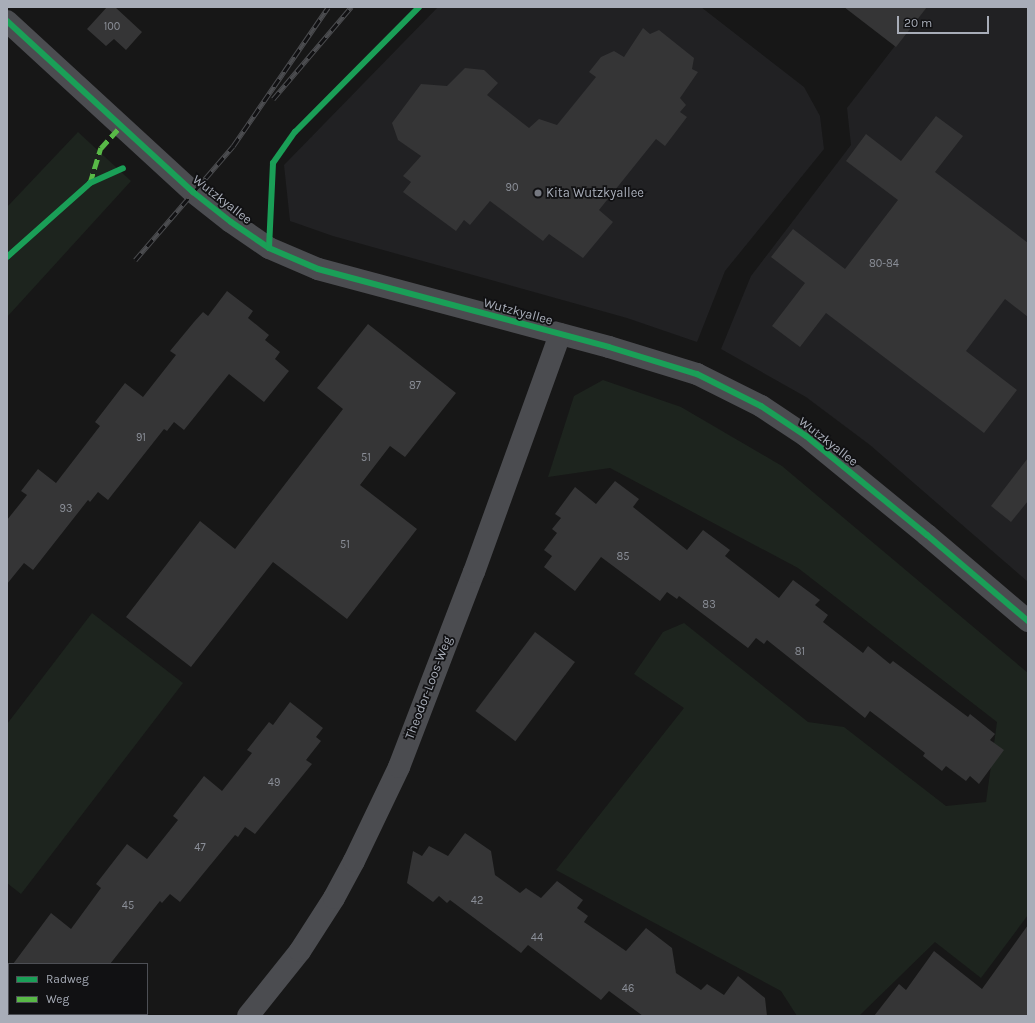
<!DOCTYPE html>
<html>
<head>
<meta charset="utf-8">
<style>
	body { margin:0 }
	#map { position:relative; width:1035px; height:1023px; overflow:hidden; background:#171717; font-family:Karla,sans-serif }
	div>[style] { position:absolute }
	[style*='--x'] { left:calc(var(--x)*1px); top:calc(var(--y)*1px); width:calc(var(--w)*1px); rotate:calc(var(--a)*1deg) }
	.built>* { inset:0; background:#212123 }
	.green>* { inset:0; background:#1d241e }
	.building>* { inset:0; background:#353536; transform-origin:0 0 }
	.minor>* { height:22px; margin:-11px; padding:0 11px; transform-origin:11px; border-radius:11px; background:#4b4c50 }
	.rail>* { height:4.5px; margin-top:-2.25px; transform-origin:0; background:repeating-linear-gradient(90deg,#111113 0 9px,#4b4c4f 0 18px); box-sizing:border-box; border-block:1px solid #4b4c4f }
	.quiet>* { height:5px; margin-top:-2.5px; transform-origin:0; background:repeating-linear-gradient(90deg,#58b947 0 10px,transparent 0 15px) }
	.cycleway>* { height:6px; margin:-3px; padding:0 3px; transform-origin:3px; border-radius:3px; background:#1a9f57 }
	.dots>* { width:11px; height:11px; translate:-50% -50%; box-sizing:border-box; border:2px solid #111113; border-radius:50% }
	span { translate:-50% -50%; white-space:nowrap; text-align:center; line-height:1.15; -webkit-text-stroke:3.5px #111113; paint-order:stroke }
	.number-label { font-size:11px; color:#8b8f98 }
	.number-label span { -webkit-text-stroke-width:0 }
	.poi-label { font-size:13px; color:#a8adb8 }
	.left { translate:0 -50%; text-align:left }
	.street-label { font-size:13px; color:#a8adb8 }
	.frame { position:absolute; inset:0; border:8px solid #a8adb8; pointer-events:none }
	.legend { position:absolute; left:8px; top:963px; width:140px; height:52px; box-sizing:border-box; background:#111113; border:1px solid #4d4f55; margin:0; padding:5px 7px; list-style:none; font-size:12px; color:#a8adb8 }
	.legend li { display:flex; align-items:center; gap:8px; height:20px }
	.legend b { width:20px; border:1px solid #4d4f55 }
	.scale { position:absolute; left:897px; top:16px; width:92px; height:18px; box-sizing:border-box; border:2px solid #a8adb8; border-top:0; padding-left:5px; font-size:12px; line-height:14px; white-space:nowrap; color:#a8adb8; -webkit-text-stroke:3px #111113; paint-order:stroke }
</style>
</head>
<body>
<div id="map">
	<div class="built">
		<div style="clip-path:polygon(438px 7px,701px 7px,804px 87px,820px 116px,824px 149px,725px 271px,697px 342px,627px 318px,333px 236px,290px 221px,284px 165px)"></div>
		<div style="clip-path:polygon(925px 7px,1028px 7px,1028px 582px,870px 445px,806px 397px,721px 349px,751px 276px,851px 145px,847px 108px)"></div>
	</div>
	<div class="green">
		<div style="clip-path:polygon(78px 132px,131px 181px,7px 317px,7px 207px)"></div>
		<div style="clip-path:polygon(603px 380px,681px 407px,782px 466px,1028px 673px,1028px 915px,981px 978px,935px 942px,859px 1016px,797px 1016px,781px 991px,556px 870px,684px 708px,634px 674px,663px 632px,684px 623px,808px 722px,844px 727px,946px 806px,986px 802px,997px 722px,798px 568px,610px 468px,548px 477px,574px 396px)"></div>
		<div style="clip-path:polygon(92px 613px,183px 683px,21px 894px,7px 883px,7px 724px)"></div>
	</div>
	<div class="building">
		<div style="clip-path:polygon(107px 7px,115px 7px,142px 32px,126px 50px,114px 39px,106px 46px,87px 29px)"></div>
		<div style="clip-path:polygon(844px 7px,927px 7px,896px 47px)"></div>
		<div style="clip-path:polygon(643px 28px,650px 34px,659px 30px,694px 58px,692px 69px,698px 72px,680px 98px,686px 105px,680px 112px,687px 117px,665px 146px,656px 139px,599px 210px,613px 222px,583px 258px,549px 234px,543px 241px,490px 201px,470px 225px,464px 220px,456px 231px,403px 192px,411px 182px,403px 176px,421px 156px,398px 140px,392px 123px,421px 84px,447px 86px,465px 68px,484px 70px,498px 83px,487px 95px,529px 128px,539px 119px,557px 125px,596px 77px,589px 72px,601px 57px,614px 51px,624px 57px)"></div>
		<div style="clip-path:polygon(936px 116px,963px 136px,935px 172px,1028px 243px,1028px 317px,1005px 299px,966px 351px,1017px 390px,984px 433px,826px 313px,800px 347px,772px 326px,805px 283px,771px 257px,793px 229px,845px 269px,898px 200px,846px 161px,866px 134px,901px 161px)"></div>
		<div style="clip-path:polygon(227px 291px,253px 311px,248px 318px,269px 335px,265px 340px,280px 352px,275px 359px,289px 371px,264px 402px,229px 374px,184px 430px,174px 422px,167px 431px,164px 429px,108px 500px,98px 492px,90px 502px,88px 500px,33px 570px,24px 563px,7px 584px,7px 520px,27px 495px,21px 491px,38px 469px,56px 483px,100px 426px,95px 422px,125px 383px,143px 397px,176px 355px,170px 351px,194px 322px,203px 312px,208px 316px)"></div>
		<div style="clip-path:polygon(368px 324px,456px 393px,405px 457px,390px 446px,360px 485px,417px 529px,347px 619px,273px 562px,191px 667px,126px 617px,200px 521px,235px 549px,343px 409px,317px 388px)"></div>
		<div style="clip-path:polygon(1028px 458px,1028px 501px,1011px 522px,991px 506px)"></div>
		<div style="clip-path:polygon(615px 481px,639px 499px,633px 507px,687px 550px,703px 530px,730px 550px,725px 556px,779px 598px,793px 580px,820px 600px,815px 605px,828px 615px,823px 622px,863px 653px,868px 646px,890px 664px,893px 661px,968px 717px,970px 714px,995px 734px,990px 740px,1004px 750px,979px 784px,970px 776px,966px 781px,946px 766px,942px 771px,923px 756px,925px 753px,870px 711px,865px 718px,767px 640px,764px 644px,756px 638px,748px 648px,679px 596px,677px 599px,667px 592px,660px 601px,601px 557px,575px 591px,544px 567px,552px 556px,544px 550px,557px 533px,552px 529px,561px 518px,555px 514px,575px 487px,596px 504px)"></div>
		<div style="left:535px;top:632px;width:50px;height:99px;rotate:37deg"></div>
		<div style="clip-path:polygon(290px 702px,323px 728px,316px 737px,321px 741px,306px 760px,312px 764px,255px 834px,245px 827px,238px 837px,235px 835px,180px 902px,170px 894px,162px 903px,160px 901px,110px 964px,13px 964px,51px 913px,71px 929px,101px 888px,96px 884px,127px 844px,147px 859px,178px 820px,173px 816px,204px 776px,222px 791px,252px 753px,247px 750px,269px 722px,273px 725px)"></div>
		<div style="clip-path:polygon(465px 833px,491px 851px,495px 875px,520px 893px,526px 888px,541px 898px,557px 881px,583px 900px,577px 908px,588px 916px,584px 922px,626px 951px,646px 928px,672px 948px,676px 973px,701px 990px,707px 984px,724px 995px,738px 976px,765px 998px,767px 1016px,643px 1016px,609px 991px,601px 1000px,528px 945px,521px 953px,450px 900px,447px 903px,439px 896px,433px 902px,407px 883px,413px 851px,422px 856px,429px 846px,448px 856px)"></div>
		<div style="clip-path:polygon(1028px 925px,1028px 1016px,874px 1016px,899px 984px,906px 990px,934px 951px,982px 989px)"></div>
	</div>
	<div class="minor">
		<div style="--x:7;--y:21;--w:253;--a:42.6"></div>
		<div style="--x:193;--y:192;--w:48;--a:38.3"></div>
		<div style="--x:231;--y:222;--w:46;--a:34.4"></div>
		<div style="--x:269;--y:248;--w:53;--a:23.2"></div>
		<div style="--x:318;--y:269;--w:301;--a:15"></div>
		<div style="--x:609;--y:347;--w:92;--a:17.1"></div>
		<div style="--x:697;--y:374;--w:72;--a:26.6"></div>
		<div style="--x:761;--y:406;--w:54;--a:33.7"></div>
		<div style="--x:806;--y:436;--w:156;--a:39.3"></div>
		<div style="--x:927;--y:535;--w:133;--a:40.4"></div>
		<div style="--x:248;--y:1016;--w:83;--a:-51.3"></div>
		<div style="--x:300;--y:951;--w:63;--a:-57.3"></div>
		<div style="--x:334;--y:898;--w:42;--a:-61.6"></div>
		<div style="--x:354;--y:861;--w:104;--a:-64.4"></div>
		<div style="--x:399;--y:767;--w:209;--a:-69"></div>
		<div style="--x:474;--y:572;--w:253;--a:-70.1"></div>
	</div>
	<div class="rail">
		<div style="--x:273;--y:99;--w:121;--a:-49.7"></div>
		<div style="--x:135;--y:260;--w:150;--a:-49.3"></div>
		<div style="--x:233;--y:146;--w:168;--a:-55.6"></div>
	</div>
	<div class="quiet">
		<div style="--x:90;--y:183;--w:37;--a:-73"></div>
		<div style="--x:101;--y:148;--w:30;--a:-48"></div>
	</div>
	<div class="cycleway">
		<div style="--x:7;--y:21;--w:253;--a:42.6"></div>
		<div style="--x:193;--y:192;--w:48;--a:38.3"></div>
		<div style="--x:231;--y:222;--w:46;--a:34.4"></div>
		<div style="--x:269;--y:248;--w:53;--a:23.2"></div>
		<div style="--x:318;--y:269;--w:301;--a:15"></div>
		<div style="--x:609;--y:347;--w:92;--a:17.1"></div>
		<div style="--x:697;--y:374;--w:72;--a:26.6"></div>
		<div style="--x:761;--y:406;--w:54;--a:33.7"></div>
		<div style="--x:806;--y:436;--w:156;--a:39.3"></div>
		<div style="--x:927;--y:535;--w:133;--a:40.4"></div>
		<div style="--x:269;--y:248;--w:85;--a:-87.3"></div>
		<div style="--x:273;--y:163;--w:38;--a:-55"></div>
		<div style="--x:295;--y:132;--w:176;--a:-45.2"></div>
		<div style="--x:7;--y:257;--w:111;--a:-41.7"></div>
		<div style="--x:90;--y:183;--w:36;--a:-24"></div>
	</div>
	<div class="dots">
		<div style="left:538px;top:193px;background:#757880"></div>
	</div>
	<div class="number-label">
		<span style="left:112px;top:27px">100</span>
		<span style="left:512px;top:188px">90</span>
		<span style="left:884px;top:264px">80-84</span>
		<span style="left:415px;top:386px">87</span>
		<span style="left:141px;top:438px">91</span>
		<span style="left:366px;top:458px">51</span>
		<span style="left:66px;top:509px">93</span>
		<span style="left:345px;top:545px">51</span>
		<span style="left:623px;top:557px">85</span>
		<span style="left:709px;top:605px">83</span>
		<span style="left:800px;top:652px">81</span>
		<span style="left:274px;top:783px">49</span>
		<span style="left:200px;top:848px">47</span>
		<span style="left:477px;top:901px">42</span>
		<span style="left:128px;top:906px">45</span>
		<span style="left:537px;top:938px">44</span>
		<span style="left:628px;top:989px">46</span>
	</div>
	<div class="poi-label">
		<span class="left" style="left:546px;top:193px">Kita Wutzkyallee</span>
	</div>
	<div class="street-label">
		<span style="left:222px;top:200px;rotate:38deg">Wutzkyallee</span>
		<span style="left:518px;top:312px;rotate:15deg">Wutzkyallee</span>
		<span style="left:828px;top:442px;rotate:38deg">Wutzkyallee</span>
		<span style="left:429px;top:688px;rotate:-69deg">Theodor-Loos-Weg</span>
	</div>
	<div class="frame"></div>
	<ul class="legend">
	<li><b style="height:5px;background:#1a9f57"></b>Radweg</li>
	<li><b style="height:5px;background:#58b947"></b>Weg</li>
	</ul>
	<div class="scale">20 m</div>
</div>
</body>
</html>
